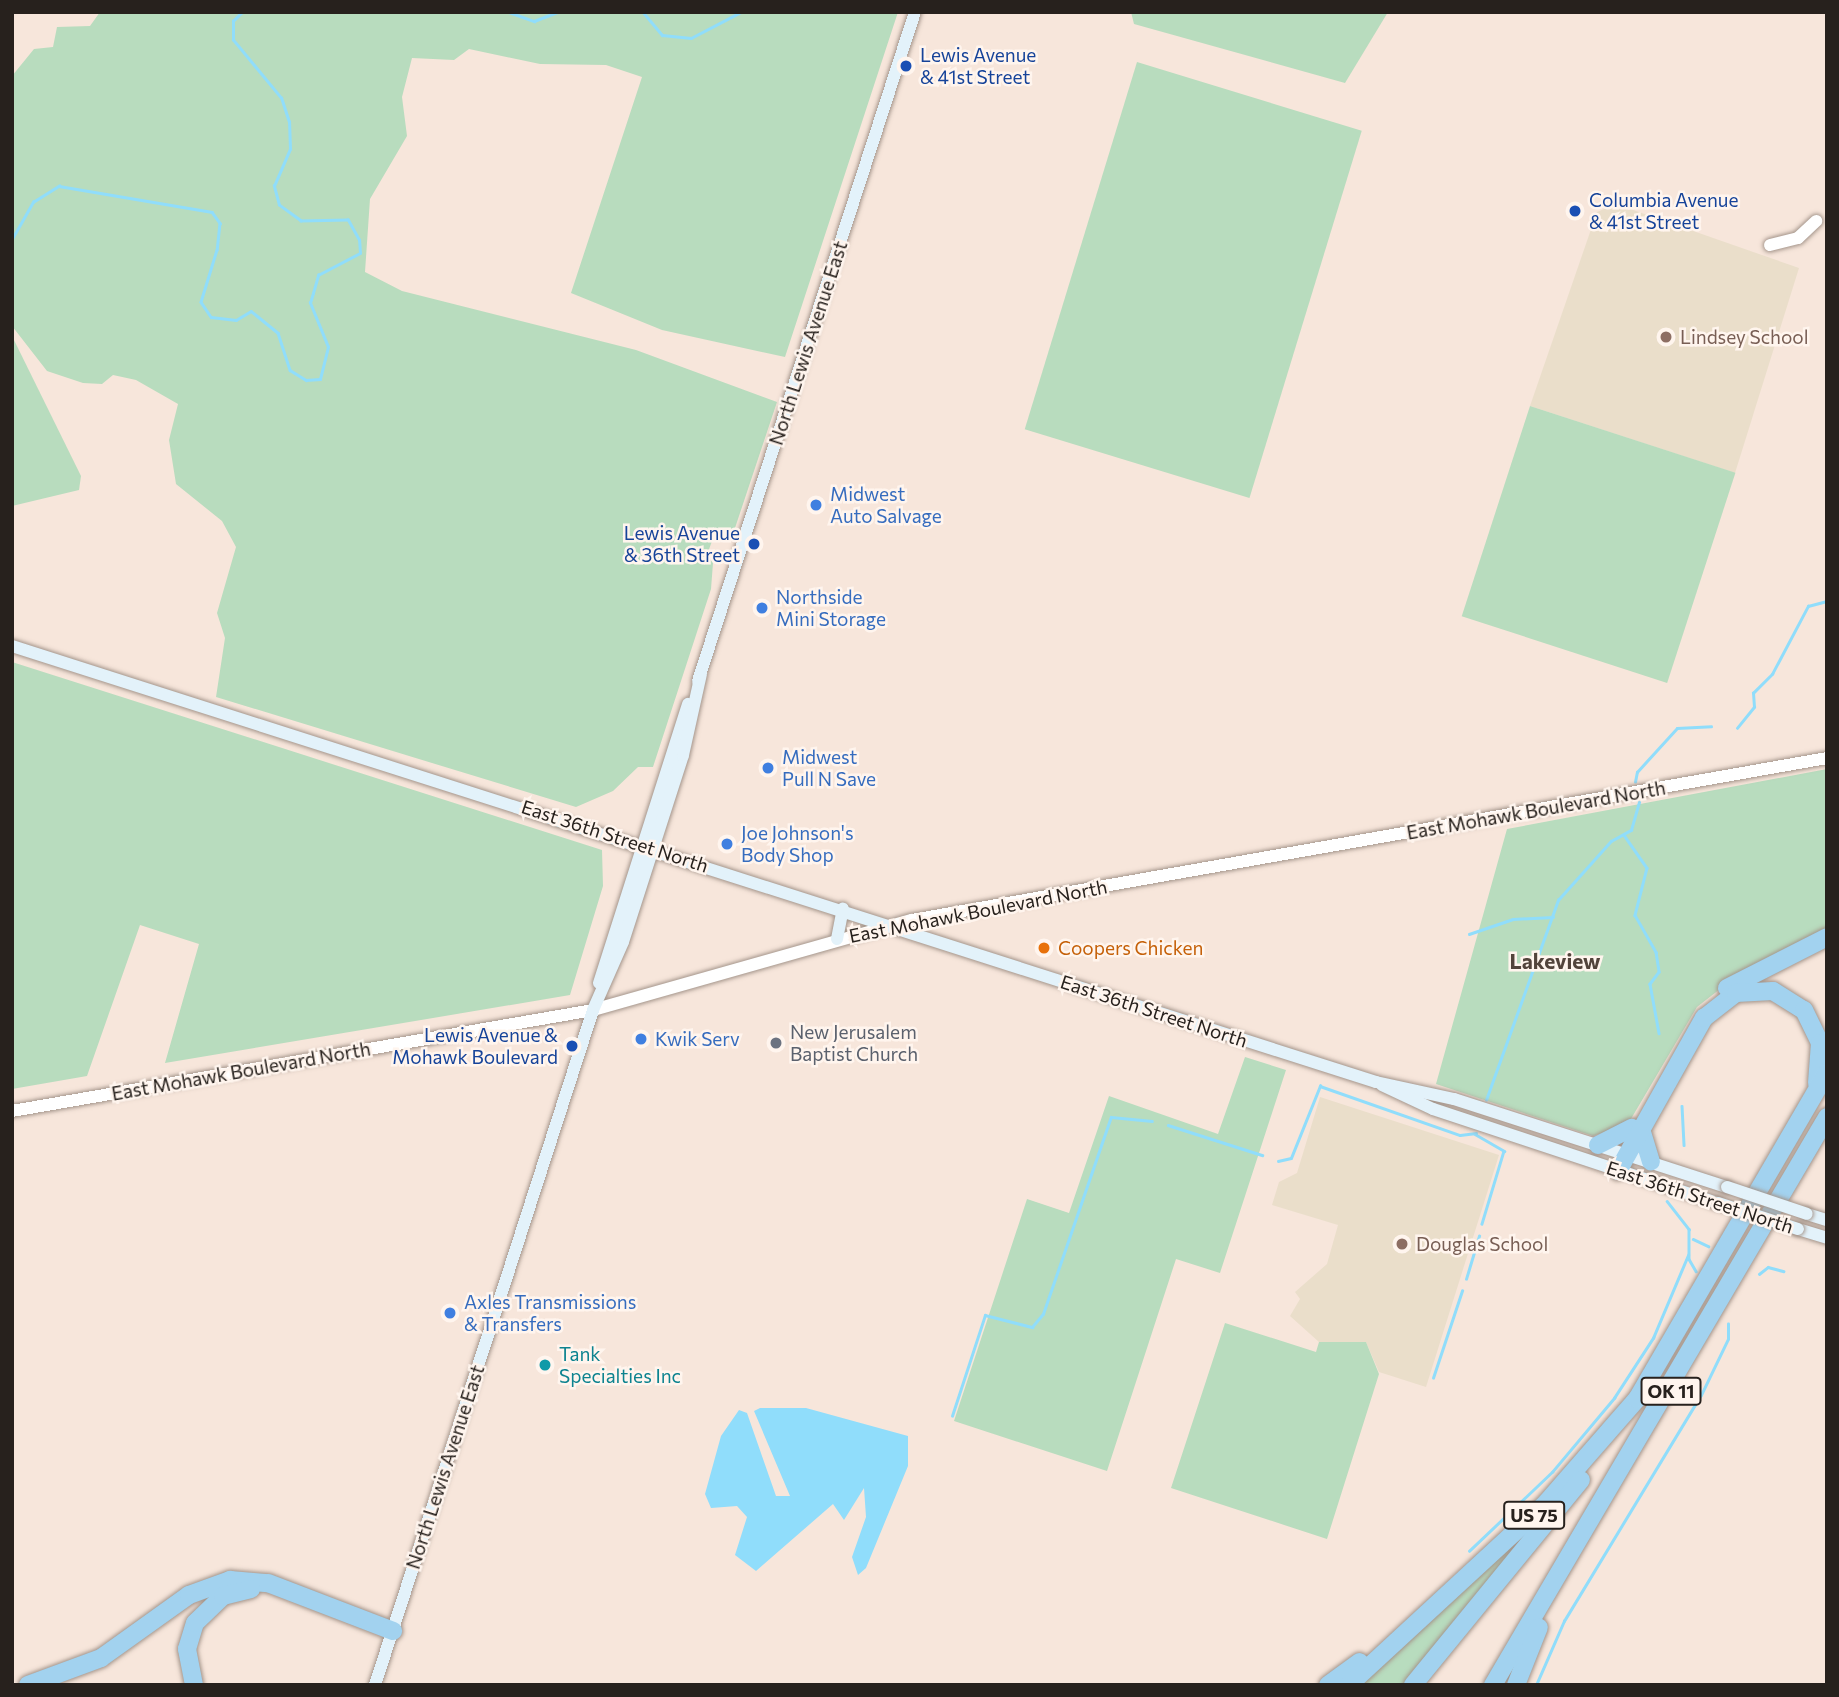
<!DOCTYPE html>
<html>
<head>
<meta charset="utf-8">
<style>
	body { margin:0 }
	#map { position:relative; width:1839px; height:1697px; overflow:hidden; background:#f7e6db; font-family:Commissioner,sans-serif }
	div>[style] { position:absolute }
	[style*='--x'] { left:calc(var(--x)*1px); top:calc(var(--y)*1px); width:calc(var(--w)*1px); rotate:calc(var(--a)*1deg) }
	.education>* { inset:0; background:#eadeca }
	.green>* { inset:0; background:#b8dcbe; transform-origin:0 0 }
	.water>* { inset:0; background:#90ddfb }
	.stream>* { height:2.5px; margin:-1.25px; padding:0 1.25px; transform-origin:1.25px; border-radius:1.25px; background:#90ddfb }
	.roads { filter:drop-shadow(0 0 2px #a4958b) drop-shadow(0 0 2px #a4958b) }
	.tertiary>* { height:12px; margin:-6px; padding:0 6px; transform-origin:6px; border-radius:6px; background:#fff }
	.secondary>* { height:12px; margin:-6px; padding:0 6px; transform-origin:6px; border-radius:6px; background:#e3f2fa }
	.motorway>* { height:18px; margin:-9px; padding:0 9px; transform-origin:9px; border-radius:9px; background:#a2d2ef }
	.bridges { filter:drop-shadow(0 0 2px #a4958b) drop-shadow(0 0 2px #a4958b) }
	.secondary-bridge>* { height:12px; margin:-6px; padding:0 6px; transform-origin:6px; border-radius:6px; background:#e3f2fa }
	.dots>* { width:19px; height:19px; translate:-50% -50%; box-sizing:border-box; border:4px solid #fff5ee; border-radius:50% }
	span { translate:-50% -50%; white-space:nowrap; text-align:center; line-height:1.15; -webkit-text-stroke:5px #fff5ee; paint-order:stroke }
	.shield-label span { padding:2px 5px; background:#fff5ee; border:2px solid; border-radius:5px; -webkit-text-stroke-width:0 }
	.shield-label { font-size:18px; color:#27211d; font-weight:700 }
	.transit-label { font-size:19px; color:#164399 }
	.left { translate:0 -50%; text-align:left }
	.right { translate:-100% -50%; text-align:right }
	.education-label { font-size:19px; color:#785e54 }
	.street-label { font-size:19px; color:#27211d }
	.shop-label { font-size:19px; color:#366cbe }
	.food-label { font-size:19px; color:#c56008 }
	.worship-label { font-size:19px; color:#5b616d }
	.culture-label { font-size:19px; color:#0d838f }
	.neighbourhood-label { font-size:21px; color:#52443b; font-weight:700 }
	.frame { position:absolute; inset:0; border:14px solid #27211d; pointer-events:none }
</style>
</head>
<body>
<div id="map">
	<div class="education">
		<div style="clip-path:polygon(1616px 204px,1799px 268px,1735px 473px,1530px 406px,1597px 212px)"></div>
		<div style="clip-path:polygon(1320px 1097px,1499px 1155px,1426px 1387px,1379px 1372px,1366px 1342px,1319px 1342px,1290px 1316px,1300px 1299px,1295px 1292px,1327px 1264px,1338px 1225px,1272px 1205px,1279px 1182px,1297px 1173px)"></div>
	</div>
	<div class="green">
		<div style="clip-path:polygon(100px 12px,898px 12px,785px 357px,662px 330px,571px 293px,642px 77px,606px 65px,540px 64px,469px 49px,454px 60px,412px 58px,402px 97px,407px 136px,370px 199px,365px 272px,402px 291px,636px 350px,777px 402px,735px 528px,712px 541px,707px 555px,713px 563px,711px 589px,653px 767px,638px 767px,613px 791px,576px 807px,216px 697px,225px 638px,217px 613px,236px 547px,222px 521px,176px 484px,169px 440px,178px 404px,136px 380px,113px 375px,102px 384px,83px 383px,47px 371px,12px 326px,12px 76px,34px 49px,53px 47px,57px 27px,90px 26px)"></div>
		<div style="clip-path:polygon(1131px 12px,1388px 12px,1345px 83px,1134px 24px)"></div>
		<div style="left:1137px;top:62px;width:235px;height:384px;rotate:17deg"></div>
		<div style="clip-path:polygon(12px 336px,81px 476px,79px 490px,12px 506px)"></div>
		<div style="left:1530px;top:406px;width:216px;height:221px;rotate:18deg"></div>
		<div style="clip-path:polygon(12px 662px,602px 850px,603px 886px,570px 995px,165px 1063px,199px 944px,140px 925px,87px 1076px,12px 1089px)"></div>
		<div style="clip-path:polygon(1827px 769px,1827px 932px,1729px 982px,1697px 1007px,1628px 1124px,1593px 1136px,1436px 1084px,1507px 829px)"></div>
		<div style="clip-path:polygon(1245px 1057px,1286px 1070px,1220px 1273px,1176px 1259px,1107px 1471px,954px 1421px,1027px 1199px,1069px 1213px,1109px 1096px,1218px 1134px)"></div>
		<div style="clip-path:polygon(1225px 1323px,1316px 1352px,1319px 1342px,1366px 1342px,1379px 1374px,1327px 1539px,1171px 1488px)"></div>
		<div style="clip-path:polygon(1548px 1508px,1406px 1685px,1358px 1685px)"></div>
	</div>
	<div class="water">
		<div style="clip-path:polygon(760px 1408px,806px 1408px,908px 1436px,908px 1466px,866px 1568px,858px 1575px,852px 1557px,866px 1517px,864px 1488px,844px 1520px,833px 1504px,756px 1571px,735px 1555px,747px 1517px,737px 1506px,711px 1508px,705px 1494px,721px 1436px,739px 1410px,747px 1413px,776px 1496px,790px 1496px,754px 1411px)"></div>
	</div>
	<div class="stream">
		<div style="--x:509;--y:12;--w:27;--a:20"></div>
		<div style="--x:534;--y:21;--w:26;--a:-21"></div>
		<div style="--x:643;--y:12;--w:30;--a:50"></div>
		<div style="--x:662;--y:35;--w:29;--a:6"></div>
		<div style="--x:691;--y:38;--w:56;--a:-27.5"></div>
		<div style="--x:12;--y:239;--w:43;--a:-60.4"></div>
		<div style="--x:33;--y:202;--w:31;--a:-32"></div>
		<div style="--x:59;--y:186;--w:155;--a:9.6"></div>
		<div style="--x:212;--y:212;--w:14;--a:54"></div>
		<div style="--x:220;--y:223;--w:27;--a:96"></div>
		<div style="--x:217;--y:250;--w:54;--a:107.1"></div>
		<div style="--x:201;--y:302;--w:18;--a:56"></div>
		<div style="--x:211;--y:317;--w:25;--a:7"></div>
		<div style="--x:236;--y:320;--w:17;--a:-31"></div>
		<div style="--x:251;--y:311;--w:35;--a:39"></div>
		<div style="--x:278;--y:333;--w:39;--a:72"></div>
		<div style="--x:290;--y:370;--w:19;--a:32"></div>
		<div style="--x:306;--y:380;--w:14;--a:-4"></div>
		<div style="--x:320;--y:379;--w:33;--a:-76"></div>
		<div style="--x:328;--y:347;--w:48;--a:-112.2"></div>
		<div style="--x:310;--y:303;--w:10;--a:-73"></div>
		<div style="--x:313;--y:293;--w:19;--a:-74"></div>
		<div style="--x:318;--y:275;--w:47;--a:-27.6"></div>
		<div style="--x:360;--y:253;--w:13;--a:-94"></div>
		<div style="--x:359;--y:240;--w:23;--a:-119"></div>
		<div style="--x:348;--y:220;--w:47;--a:178.8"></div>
		<div style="--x:301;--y:221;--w:27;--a:-144"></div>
		<div style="--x:279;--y:205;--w:20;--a:-105"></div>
		<div style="--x:274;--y:186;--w:40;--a:-66.6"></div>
		<div style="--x:290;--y:149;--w:27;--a:-92"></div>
		<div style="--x:289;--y:122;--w:25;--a:-108"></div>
		<div style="--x:281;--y:98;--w:75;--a:-129.6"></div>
		<div style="--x:233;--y:40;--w:19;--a:-90"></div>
		<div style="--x:233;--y:21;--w:13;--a:-45"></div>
		<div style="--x:1737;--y:728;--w:27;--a:-51"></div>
		<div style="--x:1754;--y:707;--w:14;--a:-94"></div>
		<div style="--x:1753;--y:693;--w:27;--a:-45"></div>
		<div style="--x:1772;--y:674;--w:77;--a:-62.1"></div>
		<div style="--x:1808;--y:606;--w:20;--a:-15"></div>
		<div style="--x:1635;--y:782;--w:10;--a:-79"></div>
		<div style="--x:1637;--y:772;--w:59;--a:-47.7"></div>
		<div style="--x:1677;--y:728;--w:34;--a:-3"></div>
		<div style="--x:1624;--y:835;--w:40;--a:55.1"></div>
		<div style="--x:1647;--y:868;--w:49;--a:104.3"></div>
		<div style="--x:1635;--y:915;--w:43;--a:60.4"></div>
		<div style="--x:1656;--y:952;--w:20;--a:81"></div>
		<div style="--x:1659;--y:972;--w:15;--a:127"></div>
		<div style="--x:1650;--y:984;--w:50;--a:79.6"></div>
		<div style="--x:1469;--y:934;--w:46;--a:-18.8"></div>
		<div style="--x:1513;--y:919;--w:40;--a:-2.9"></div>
		<div style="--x:1486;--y:1100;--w:213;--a:-70.2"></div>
		<div style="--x:1558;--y:900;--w:79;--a:-48.1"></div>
		<div style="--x:1611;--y:841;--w:23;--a:-29"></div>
		<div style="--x:1631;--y:830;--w:29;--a:-74"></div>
		<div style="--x:1682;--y:1106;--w:39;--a:87"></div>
		<div style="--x:1168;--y:1125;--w:99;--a:17.7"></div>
		<div style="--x:1475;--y:1134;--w:34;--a:30"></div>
		<div style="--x:1504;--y:1151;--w:76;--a:106.8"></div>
		<div style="--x:1278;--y:1161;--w:13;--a:-13"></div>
		<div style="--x:1291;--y:1158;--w:78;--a:-68.1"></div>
		<div style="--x:1320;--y:1086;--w:148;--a:19.3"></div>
		<div style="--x:1460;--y:1135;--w:16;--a:-7"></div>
		<div style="--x:1667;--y:1201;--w:36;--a:52"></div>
		<div style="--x:1689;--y:1229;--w:30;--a:90"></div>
		<div style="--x:1689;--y:1259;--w:14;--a:60"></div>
		<div style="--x:1693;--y:1239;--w:17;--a:25"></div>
		<div style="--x:1759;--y:1274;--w:11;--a:-38"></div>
		<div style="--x:1768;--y:1267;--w:16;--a:15"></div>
		<div style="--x:1466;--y:1279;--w:45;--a:-73.2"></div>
		<div style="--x:1433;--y:1378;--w:92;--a:-71.6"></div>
		<div style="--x:952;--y:1416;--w:106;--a:-71.9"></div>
		<div style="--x:985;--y:1315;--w:49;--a:14.3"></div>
		<div style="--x:1032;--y:1327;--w:17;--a:-50"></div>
		<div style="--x:1043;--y:1314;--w:208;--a:-71"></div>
		<div style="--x:1111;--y:1117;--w:41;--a:5.6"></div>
		<div style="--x:1469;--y:1551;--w:115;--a:-43.6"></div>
		<div style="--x:1552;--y:1472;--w:97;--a:-50"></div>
		<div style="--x:1614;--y:1398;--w:72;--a:-57"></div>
		<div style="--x:1653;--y:1338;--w:90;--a:-67.1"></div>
		<div style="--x:1536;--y:1685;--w:70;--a:-66.4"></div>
		<div style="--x:1564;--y:1621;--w:264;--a:-58.8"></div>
		<div style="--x:1701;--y:1395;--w:62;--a:-64.3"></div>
		<div style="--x:1728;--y:1339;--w:15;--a:-90"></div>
	</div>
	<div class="roads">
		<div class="tertiary">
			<div style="--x:1770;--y:245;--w:29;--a:-14"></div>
			<div style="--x:1798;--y:238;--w:25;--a:-43"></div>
			<div style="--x:12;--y:1111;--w:590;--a:-9.86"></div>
			<div style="--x:593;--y:1010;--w:331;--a:-15.8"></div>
			<div style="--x:912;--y:920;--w:929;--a:-10.04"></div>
		</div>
		<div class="secondary">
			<div style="--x:12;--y:646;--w:1432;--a:17.73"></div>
			<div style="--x:1376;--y:1082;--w:80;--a:12.3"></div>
			<div style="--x:1454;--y:1099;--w:287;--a:17.9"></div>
			<div style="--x:698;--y:681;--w:703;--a:-72.03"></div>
			<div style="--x:837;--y:939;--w:31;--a:-79"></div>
			<div style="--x:599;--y:983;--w:293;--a:-72.3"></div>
			<div style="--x:1382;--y:1085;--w:56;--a:25.2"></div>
			<div style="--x:1433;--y:1109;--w:300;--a:18.3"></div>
			<div style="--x:1807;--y:1214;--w:21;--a:17"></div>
			<div style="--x:1798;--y:1229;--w:30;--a:17"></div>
			<div style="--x:375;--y:1685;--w:709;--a:-72.1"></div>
			<div style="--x:593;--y:1010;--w:74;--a:-66.2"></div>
			<div style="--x:623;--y:942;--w:196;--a:-72.2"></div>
			<div style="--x:683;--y:755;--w:83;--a:-77.5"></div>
		</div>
		<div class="motorway">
			<div style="--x:1727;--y:988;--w:112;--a:-27"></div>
			<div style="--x:1641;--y:1129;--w:34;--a:73"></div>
			<div style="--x:1598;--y:1145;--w:38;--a:-27"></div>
			<div style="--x:1618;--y:1171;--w:176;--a:-60.7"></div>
			<div style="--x:1704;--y:1018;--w:41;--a:-38"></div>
			<div style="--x:1736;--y:993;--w:37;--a:-3"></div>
			<div style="--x:1773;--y:991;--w:36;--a:32"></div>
			<div style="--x:1804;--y:1010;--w:37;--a:64"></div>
			<div style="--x:1820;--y:1043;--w:40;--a:94.3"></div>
			<div style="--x:28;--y:1685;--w:78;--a:-20.3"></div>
			<div style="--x:101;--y:1658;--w:108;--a:-35.6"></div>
			<div style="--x:189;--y:1595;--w:44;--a:-20.1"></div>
			<div style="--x:230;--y:1580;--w:38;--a:5"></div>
			<div style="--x:268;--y:1583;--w:134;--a:21"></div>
			<div style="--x:194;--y:1685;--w:37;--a:-101"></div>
			<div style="--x:187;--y:1649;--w:27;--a:-73"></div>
			<div style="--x:195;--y:1623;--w:39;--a:-44"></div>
			<div style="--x:223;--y:1596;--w:29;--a:-14"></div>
			<div style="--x:1328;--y:1685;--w:39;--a:-36"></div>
			<div style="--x:1349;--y:1685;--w:270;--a:-42.7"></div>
			<div style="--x:1547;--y:1502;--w:137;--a:-48.9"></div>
			<div style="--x:1637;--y:1399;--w:378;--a:-59.8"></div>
			<div style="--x:1413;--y:1685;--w:265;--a:-50.7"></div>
			<div style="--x:1493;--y:1685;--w:659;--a:-59.54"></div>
			<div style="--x:1516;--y:1685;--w:62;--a:-68.4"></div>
		</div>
	</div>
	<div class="bridges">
		<div class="secondary-bridge">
			<div style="--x:1727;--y:1187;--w:84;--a:18.6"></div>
			<div style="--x:1718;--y:1203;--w:84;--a:18"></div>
		</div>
	</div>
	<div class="dots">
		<div style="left:906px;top:66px;background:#1a4fb4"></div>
		<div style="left:1575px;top:211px;background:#1a4fb4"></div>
		<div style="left:1666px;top:337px;background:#8d6e63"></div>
		<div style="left:816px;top:505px;background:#3f7fe0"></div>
		<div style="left:754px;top:544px;background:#1a4fb4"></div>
		<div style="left:762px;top:608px;background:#3f7fe0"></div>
		<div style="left:768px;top:768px;background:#3f7fe0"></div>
		<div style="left:727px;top:844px;background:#3f7fe0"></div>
		<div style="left:1044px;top:948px;background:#e8710a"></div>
		<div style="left:641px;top:1039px;background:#3f7fe0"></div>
		<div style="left:776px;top:1043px;background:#6b7280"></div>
		<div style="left:572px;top:1046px;background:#1a4fb4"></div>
		<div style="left:1402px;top:1244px;background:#8d6e63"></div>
		<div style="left:450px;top:1313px;background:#3f7fe0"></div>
		<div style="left:545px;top:1365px;background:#0f9aa8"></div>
	</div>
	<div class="shield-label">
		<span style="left:1671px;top:1391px">OK 11</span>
		<span style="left:1534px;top:1515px">US 75</span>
	</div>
	<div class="transit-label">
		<span class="left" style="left:920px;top:66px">Lewis Avenue<br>&amp; 41st Street</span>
		<span class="left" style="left:1589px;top:211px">Columbia Avenue<br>&amp; 41st Street</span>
		<span class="right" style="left:740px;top:544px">Lewis Avenue<br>&amp; 36th Street</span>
		<span class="right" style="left:558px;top:1046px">Lewis Avenue &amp;<br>Mohawk Boulevard</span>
	</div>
	<div class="education-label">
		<span class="left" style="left:1680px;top:337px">Lindsey School</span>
		<span class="left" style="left:1416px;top:1244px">Douglas School</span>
	</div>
	<div class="street-label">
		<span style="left:808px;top:343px;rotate:-72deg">North Lewis Avenue East</span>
		<span style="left:1536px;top:810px;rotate:-10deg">East Mohawk Boulevard North</span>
		<span style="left:615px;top:836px;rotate:18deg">East 36th Street North</span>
		<span style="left:978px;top:911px;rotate:-11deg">East Mohawk Boulevard North</span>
		<span style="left:1154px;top:1011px;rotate:18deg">East 36th Street North</span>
		<span style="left:241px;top:1071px;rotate:-10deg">East Mohawk Boulevard North</span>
		<span style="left:1700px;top:1197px;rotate:18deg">East 36th Street North</span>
		<span style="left:445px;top:1467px;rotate:-72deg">North Lewis Avenue East</span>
	</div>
	<div class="shop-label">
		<span class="left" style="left:830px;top:505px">Midwest<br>Auto Salvage</span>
		<span class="left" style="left:776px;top:608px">Northside<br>Mini Storage</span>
		<span class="left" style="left:782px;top:768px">Midwest<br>Pull N Save</span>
		<span class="left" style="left:741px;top:844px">Joe Johnson's<br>Body Shop</span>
		<span class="left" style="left:655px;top:1039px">Kwik Serv</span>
		<span class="left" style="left:464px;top:1313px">Axles Transmissions<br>&amp; Transfers</span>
	</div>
	<div class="food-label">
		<span class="left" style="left:1058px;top:948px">Coopers Chicken</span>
	</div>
	<div class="worship-label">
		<span class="left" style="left:790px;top:1043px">New Jerusalem<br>Baptist Church</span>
	</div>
	<div class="culture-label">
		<span class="left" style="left:559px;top:1365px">Tank<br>Specialties Inc</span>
	</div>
	<div class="neighbourhood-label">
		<span style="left:1555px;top:961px">Lakeview</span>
	</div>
	<div class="frame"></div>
</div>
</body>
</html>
